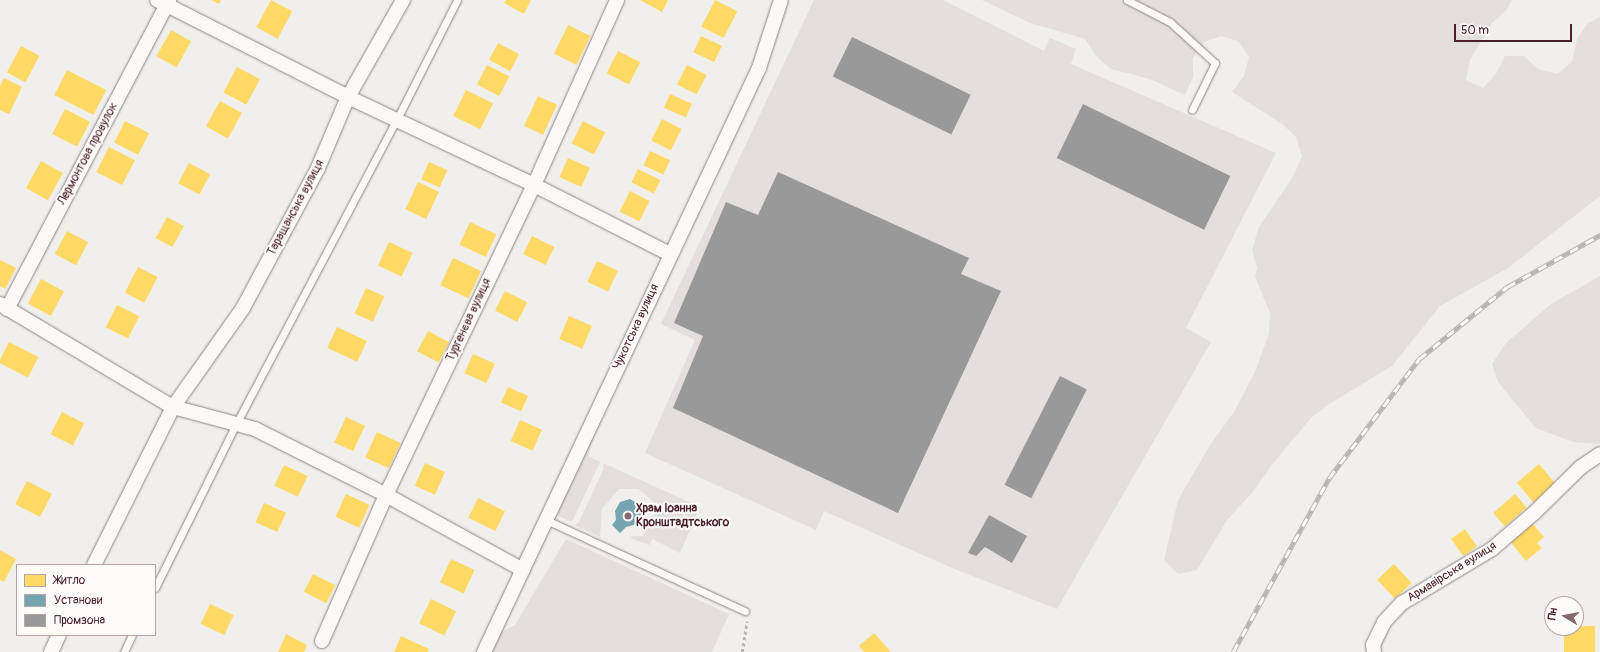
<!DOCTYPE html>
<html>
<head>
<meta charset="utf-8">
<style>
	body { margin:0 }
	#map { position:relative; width:1600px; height:652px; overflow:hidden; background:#f1efec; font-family:Pangolin,sans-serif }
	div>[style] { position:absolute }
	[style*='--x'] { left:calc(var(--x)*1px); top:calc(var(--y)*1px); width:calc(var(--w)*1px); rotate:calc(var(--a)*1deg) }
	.built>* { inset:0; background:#e4dedd }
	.green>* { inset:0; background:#e4dedc }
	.homes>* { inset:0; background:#ffd966; transform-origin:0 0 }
	.public>* { inset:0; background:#76a5af }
	.industry>* { inset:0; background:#999; transform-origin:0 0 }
	.path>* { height:2.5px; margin-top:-1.25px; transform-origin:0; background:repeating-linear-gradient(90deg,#b9b4b4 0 3px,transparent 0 6px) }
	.roads { filter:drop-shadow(0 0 1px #8d8485) drop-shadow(0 0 1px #8d8485) }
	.lane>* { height:7px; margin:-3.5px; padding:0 3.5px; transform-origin:3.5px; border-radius:3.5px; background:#faf9f7 }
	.street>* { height:14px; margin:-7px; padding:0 7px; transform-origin:7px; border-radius:7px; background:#faf9f7 }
	.rail>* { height:4.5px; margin-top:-2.25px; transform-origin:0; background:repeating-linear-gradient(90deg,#fdfcf7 0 9px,#b9b4b4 0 18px); box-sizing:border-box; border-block:1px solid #b9b4b4 }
	.dots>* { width:11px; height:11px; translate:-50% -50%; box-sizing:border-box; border:2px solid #fdfcf7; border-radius:50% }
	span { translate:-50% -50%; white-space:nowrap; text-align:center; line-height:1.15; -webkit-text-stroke:4px #fdfcf7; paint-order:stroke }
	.street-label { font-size:12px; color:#4a1f2b }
	.poi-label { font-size:12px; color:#4a1f2b; font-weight:700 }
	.left { translate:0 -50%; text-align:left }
	.legend { position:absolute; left:16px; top:564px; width:140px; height:72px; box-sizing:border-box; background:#fdfcf7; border:1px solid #b5a4a5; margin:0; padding:5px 7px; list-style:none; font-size:12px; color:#4a1f2b }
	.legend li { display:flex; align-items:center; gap:8px; height:20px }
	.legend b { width:20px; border:1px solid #b5a4a5 }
	.north { position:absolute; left:1544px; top:596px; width:40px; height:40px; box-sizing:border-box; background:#fdfcf7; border:1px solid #b5a4a5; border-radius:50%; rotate:280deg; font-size:11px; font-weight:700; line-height:16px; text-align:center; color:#4a1f2b }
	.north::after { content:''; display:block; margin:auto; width:14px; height:18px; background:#84686f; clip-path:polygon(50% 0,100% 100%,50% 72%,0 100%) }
	.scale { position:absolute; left:1454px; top:24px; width:118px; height:18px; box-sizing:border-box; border:2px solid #4a1f2b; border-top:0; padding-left:5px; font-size:12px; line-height:14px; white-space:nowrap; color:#4a1f2b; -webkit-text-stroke:3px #fdfcf7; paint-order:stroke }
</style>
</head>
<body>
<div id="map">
	<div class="built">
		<div style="clip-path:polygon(814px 0,943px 0,1044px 51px,1050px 38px,1076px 49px,1071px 64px,1276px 153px,1186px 328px,1211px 342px,1057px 609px,952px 568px,824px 511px,816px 530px,645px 453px,695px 340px,661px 324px)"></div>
		<div style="clip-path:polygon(566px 539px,729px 614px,712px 652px,488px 652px,502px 632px,515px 625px)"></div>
	</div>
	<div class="green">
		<div style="clip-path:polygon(982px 0,1512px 0,1506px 11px,1492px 23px,1470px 60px,1466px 80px,1483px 88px,1496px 74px,1505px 56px,1524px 56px,1538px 69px,1557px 74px,1572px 62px,1577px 39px,1588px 23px,1600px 17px,1600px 196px,1508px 268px,1440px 306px,1392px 366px,1326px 406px,1311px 418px,1274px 462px,1252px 493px,1227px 520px,1197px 570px,1178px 574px,1164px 560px,1178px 500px,1210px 445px,1234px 412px,1255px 372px,1269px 333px,1270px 313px,1255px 277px,1257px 268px,1252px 250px,1259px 227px,1294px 175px,1302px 156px,1296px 137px,1282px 124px,1232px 92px,1244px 76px,1249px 57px,1238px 41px,1221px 36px,1204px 42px,1193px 58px,1193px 77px,1185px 95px,1150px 79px,1111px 69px,1096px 56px,1085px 39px,1030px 23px)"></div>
		<div style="clip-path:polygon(1600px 276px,1600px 444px,1573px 442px,1536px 428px,1498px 382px,1492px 364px,1506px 343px,1551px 304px)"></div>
		<div style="clip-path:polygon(594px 434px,588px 456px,600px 462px,572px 522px,554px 514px)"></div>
		<div style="clip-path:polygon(603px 463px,700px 507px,680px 553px,652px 539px,650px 545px,632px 539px,631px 536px,643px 536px,654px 519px,654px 502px,638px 489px,619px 489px,602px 509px,600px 537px,574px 525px,579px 522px,603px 470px)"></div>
	</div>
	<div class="homes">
		<div style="clip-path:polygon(211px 0,221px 0,219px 4px)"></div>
		<div style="left:271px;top:0;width:24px;height:31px;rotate:28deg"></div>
		<div style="clip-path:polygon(506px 0,531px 0,524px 14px,504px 3px)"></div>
		<div style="clip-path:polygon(640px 0,668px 0,662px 12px)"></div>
		<div style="left:715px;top:0;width:25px;height:30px;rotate:27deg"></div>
		<div style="left:568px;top:25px;width:25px;height:32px;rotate:26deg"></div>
		<div style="left:171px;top:30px;width:23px;height:30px;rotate:29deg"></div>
		<div style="left:701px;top:36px;width:23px;height:18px;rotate:25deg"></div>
		<div style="left:498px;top:43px;width:24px;height:19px;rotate:28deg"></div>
		<div style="left:21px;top:46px;width:21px;height:30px;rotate:28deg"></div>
		<div style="left:618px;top:51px;width:25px;height:25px;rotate:27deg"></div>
		<div style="left:487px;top:65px;width:25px;height:22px;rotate:27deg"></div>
		<div style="left:687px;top:65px;width:22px;height:22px;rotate:27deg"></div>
		<div style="left:237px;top:67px;width:26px;height:29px;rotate:28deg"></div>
		<div style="left:67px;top:70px;width:44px;height:28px;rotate:27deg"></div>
		<div style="clip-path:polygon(4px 78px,22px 87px,9px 114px,0 110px,0 86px)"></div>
		<div style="left:466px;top:90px;width:30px;height:29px;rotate:26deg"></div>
		<div style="left:670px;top:94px;width:24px;height:15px;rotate:24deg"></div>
		<div style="left:538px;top:96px;width:21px;height:33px;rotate:25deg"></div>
		<div style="left:220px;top:101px;width:25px;height:29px;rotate:29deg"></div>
		<div style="left:65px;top:109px;width:28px;height:28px;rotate:27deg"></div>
		<div style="left:662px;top:119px;width:22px;height:24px;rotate:27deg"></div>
		<div style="left:125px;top:121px;width:27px;height:24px;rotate:27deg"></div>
		<div style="left:583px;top:121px;width:25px;height:25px;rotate:27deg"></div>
		<div style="left:109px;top:147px;width:29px;height:28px;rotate:27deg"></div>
		<div style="left:650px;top:151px;width:22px;height:16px;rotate:24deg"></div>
		<div style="left:568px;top:158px;width:24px;height:21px;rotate:24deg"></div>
		<div style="left:41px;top:161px;width:25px;height:31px;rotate:29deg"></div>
		<div style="left:429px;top:162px;width:20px;height:19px;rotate:24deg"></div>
		<div style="left:189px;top:163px;width:24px;height:23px;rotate:28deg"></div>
		<div style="left:638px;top:169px;width:25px;height:15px;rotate:26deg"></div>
		<div style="left:418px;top:182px;width:23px;height:30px;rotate:25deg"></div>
		<div style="left:630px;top:191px;width:22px;height:23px;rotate:27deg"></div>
		<div style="left:167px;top:217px;width:19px;height:24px;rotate:28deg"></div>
		<div style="left:470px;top:222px;width:29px;height:25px;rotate:25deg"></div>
		<div style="left:67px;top:231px;width:24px;height:26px;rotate:28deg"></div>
		<div style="left:532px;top:236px;width:25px;height:20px;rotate:26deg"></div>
		<div style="left:389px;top:242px;width:26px;height:26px;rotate:25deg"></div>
		<div style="left:453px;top:258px;width:31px;height:30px;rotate:25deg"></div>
		<div style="clip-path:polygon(0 260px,16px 268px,5px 289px,0 286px)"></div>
		<div style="left:597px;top:261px;width:23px;height:23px;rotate:25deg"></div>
		<div style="left:138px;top:267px;width:22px;height:29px;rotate:27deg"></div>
		<div style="left:41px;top:279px;width:26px;height:28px;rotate:28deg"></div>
		<div style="left:366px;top:288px;width:20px;height:28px;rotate:24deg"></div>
		<div style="left:505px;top:291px;width:25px;height:22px;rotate:27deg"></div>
		<div style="left:117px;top:305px;width:25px;height:25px;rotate:27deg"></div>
		<div style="left:569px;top:316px;width:25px;height:25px;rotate:23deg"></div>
		<div style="left:337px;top:327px;width:33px;height:23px;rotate:25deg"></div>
		<div style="left:428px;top:331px;width:24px;height:23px;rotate:28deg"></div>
		<div style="left:9px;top:342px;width:33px;height:23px;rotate:27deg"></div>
		<div style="left:473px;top:354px;width:24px;height:21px;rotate:24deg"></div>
		<div style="left:508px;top:387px;width:22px;height:17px;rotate:24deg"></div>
		<div style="left:62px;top:412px;width:25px;height:25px;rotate:27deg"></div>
		<div style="left:346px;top:417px;width:21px;height:28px;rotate:25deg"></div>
		<div style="left:520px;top:420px;width:24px;height:23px;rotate:24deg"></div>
		<div style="left:377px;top:432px;width:26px;height:28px;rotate:25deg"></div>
		<div style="left:425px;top:463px;width:22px;height:25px;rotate:24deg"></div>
		<div style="left:1539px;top:464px;width:26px;height:29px;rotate:50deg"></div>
		<div style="left:284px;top:465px;width:26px;height:23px;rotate:25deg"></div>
		<div style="left:27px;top:481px;width:28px;height:26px;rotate:27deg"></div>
		<div style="left:346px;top:494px;width:26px;height:25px;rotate:25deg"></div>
		<div style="left:1515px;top:494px;width:18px;height:29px;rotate:49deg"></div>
		<div style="left:478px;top:498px;width:30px;height:22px;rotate:26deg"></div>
		<div style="left:264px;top:503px;width:24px;height:21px;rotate:24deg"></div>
		<div style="clip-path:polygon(1531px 522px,1544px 537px,1537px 543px,1542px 548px,1526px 561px,1509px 540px)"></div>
		<div style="left:1465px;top:529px;width:21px;height:17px;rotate:55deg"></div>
		<div style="clip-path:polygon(0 550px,16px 559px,4px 582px,0 580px)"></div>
		<div style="left:451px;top:559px;width:26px;height:26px;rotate:25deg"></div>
		<div style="left:1394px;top:564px;width:26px;height:23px;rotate:47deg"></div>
		<div style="left:313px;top:574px;width:25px;height:20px;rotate:27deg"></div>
		<div style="left:431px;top:599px;width:28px;height:27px;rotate:26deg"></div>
		<div style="left:210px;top:604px;width:26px;height:22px;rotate:25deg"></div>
		<div style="clip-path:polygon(1576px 626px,1595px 626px,1595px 652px,1564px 652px,1564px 628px,1576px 628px)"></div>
		<div style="clip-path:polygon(874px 633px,891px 652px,864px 652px,859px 646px)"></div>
		<div style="clip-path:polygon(286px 634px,307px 645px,304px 652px,278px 652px)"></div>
		<div style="clip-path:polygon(401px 636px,429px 649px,428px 652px,394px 652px)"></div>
	</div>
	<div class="public">
		<div style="clip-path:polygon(630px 499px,639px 504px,642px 515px,637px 524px,626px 527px,620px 533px,612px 525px,616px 520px,615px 511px,620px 502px)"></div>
	</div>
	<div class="industry">
		<div style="left:852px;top:37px;width:132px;height:44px;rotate:26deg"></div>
		<div style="left:1083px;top:104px;width:164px;height:60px;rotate:26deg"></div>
		<div style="clip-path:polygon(778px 172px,969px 258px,961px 274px,1001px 291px,898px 513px,673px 408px,703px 336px,674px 323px,726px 202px,758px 215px)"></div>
		<div style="left:1060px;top:376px;width:30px;height:122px;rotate:27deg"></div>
		<div style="clip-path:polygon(989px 515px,1027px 536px,1012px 563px,985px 547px,976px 556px,968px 553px)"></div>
	</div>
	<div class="path">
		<div style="--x:742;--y:652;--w:31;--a:-81"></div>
	</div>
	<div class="roads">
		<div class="lane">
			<div style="--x:1127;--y:0;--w:48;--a:27.1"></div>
			<div style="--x:1170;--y:22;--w:61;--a:42.3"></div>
			<div style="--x:1215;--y:63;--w:52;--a:116.1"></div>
			<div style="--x:546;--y:520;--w:219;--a:24.6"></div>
			<div style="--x:155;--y:588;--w:183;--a:-63.7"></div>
			<div style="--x:236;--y:424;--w:345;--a:-62.2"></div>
			<div style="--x:397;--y:119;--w:133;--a:-63.2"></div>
			<div style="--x:124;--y:652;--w:19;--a:-65"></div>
		</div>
		<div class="street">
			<div style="--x:157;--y:0;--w:214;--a:26.9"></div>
			<div style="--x:348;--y:97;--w:206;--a:25.3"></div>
			<div style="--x:534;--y:185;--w:153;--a:26.9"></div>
			<div style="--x:0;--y:304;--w:201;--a:30.8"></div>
			<div style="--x:173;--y:407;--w:85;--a:15"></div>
			<div style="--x:255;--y:429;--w:147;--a:26.7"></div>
			<div style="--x:386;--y:495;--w:156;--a:28.7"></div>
			<div style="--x:7;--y:309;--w:349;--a:-62.3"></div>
			<div style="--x:94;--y:565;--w:177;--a:-63.4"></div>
			<div style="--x:173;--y:407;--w:121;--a:-54.7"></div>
			<div style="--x:243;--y:308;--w:159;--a:-61.8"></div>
			<div style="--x:318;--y:168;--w:77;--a:-67.1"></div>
			<div style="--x:348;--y:97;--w:112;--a:-60.4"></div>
			<div style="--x:322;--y:641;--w:159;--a:-66.3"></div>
			<div style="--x:386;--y:495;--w:344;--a:-64.5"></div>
			<div style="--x:534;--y:185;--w:203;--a:-65.8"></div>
			<div style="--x:51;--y:652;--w:19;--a:-65"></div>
			<div style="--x:484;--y:652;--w:646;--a:-64.78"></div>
			<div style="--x:759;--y:68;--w:71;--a:-72.1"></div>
			<div style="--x:1374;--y:652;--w:7;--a:-98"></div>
			<div style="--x:1373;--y:645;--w:25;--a:-64"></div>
			<div style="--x:1384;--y:622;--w:26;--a:-47"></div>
			<div style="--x:1402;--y:603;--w:105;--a:-31"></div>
			<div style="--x:1492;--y:549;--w:55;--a:-40.6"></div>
			<div style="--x:1534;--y:513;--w:66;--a:-44.4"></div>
			<div style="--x:1581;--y:467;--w:23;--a:-34"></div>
		</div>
	</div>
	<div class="rail">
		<div style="--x:1233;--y:652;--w:199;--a:-61.1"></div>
		<div style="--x:1329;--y:478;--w:149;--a:-52.9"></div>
		<div style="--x:1419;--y:359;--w:114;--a:-39.3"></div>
		<div style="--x:1507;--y:287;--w:107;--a:-29.2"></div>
	</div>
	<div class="dots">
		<div style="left:628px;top:516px;background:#84686f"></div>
	</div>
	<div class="street-label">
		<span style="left:88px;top:154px;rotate:-62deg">Лермонтова провулок</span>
		<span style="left:296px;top:208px;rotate:-62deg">Таращанська вулиця</span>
		<span style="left:469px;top:320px;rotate:-65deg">Тургенєва вулиця</span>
		<span style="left:636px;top:327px;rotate:-65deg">Чукотська вулиця</span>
		<span style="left:1452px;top:572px;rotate:-32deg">Армавірська вулиця</span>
	</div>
	<div class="poi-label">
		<span class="left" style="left:636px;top:516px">Храм Іоанна<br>Кронштадтського</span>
	</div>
	<ul class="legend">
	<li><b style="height:11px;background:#ffd966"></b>Житло</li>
	<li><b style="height:11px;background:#76a5af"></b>Установи</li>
	<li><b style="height:11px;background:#999"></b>Промзона</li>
	</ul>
	<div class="north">Пн</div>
	<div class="scale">50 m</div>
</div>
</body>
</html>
